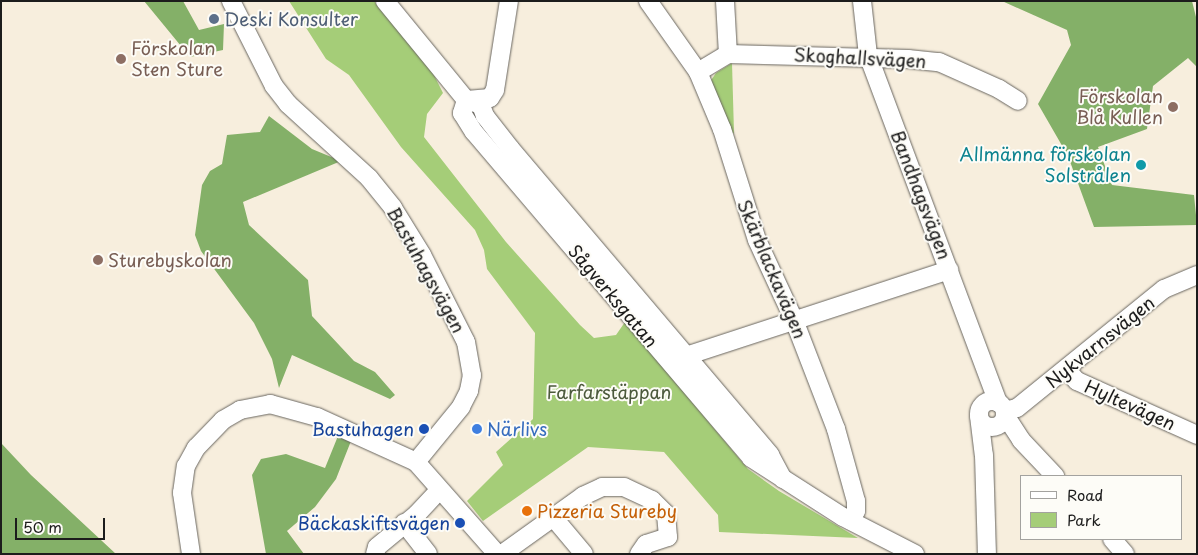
<!DOCTYPE html>
<html>
<head>
<meta charset="utf-8">
<style>
	body { margin:0 }
	#map { position:relative; width:1198px; height:555px; overflow:hidden; background:#f7eedd; font-family:"Playpen Sans",sans-serif }
	div>[style] { position:absolute }
	[style*='--x'] { left:calc(var(--x)*1px); top:calc(var(--y)*1px); width:calc(var(--w)*1px); rotate:calc(var(--a)*1deg) }
	.green>* { inset:0; background:#a5cd78 }
	.forest>* { inset:0; background:#84b068 }
	.roads { filter:drop-shadow(0 0 1px #696660) drop-shadow(0 0 1px #696660) }
	.minor>* { height:18px; margin:-9px; padding:0 9px; transform-origin:9px; border-radius:9px; background:#fff }
	.minor>.ring { margin:-9px; padding:0; box-sizing:content-box; background:none; border:18px solid #fff; border-radius:50% }
	.dots>* { width:14px; height:14px; translate:-50% -50%; box-sizing:border-box; border:2px solid #fdfcf7; border-radius:50% }
	span { translate:-50% -50%; white-space:nowrap; text-align:center; line-height:1.15; -webkit-text-stroke:4px #fdfcf7; paint-order:stroke }
	.service-label { font-size:18px; color:#4e5e75 }
	.left { translate:0 -50%; text-align:left }
	.education-label { font-size:18px; color:#785e54 }
	.right { translate:-100% -50%; text-align:right }
	.street-label { font-size:18px; color:#1c1c1c }
	.culture-label { font-size:18px; color:#0d838f }
	.park-label { font-size:18px; color:#4c5a3c }
	.transit-label { font-size:18px; color:#164399 }
	.shop-label { font-size:18px; color:#366cbe }
	.food-label { font-size:18px; color:#c56008 }
	.frame { position:absolute; inset:0; border:2px solid #1c1c1c; pointer-events:none }
	.legend { position:absolute; left:1020px; top:475px; width:162px; height:65px; box-sizing:border-box; background:#fdfcf7; border:1px solid #a3a29f; margin:0; padding:6px 9px; list-style:none; font-size:15px; color:#1c1c1c }
	.legend li { display:flex; align-items:center; gap:10px; height:25px }
	.legend b { width:25px; border:1px solid #a3a29f }
	.scale { position:absolute; left:15px; top:518px; width:90px; height:22px; box-sizing:border-box; border:2px solid #1c1c1c; border-top:0; padding-left:6px; font-size:15px; line-height:18px; white-space:nowrap; color:#1c1c1c; -webkit-text-stroke:4px #fdfcf7; paint-order:stroke }
</style>
</head>
<body>
<div id="map">
	<div class="green">
		<div style="clip-path:polygon(289px 1px,374px 1px,429px 65px,443px 93px,427px 114px,424px 137px,506px 242px,580px 325px,594px 338px,616px 335px,625px 322px,748px 469px,779px 491px,858px 538px,719px 532px,718px 515px,664px 452px,588px 447px,483px 521px,467px 501px,503px 465px,496px 452px,533px 419px,535px 333px,487px 269px,484px 250px,475px 230px,401px 147px,349px 75px,326px 59px)"></div>
		<div style="clip-path:polygon(732px 63px,734px 133px,725px 139px,707px 86px,716px 73px)"></div>
	</div>
	<div class="forest">
		<div style="clip-path:polygon(144px 1px,183px 1px,199px 30px,224px 24px,223px 50px,190px 57px)"></div>
		<div style="clip-path:polygon(1002px 1px,1192px 1px,1197px 21px,1197px 67px,1188px 58px,1153px 86px,1147px 129px,1098px 147px,1112px 185px,1194px 195px,1197px 225px,1094px 227px,1068px 156px,1038px 104px,1071px 45px,1067px 30px)"></div>
		<div style="clip-path:polygon(269px 116px,312px 149px,341px 161px,243px 202px,249px 225px,308px 280px,312px 316px,354px 361px,375px 372px,395px 395px,390px 399px,292px 355px,279px 388px,272px 359px,254px 323px,201px 251px,195px 235px,202px 185px,210px 171px,222px 164px,227px 135px,260px 132px)"></div>
		<div style="clip-path:polygon(338px 436px,351px 441px,336px 479px,315px 507px,287px 531px,304px 554px,266px 554px,252px 475px,261px 459px,286px 454px,325px 468px)"></div>
		<div style="clip-path:polygon(1px 443px,31px 475px,116px 554px,1px 554px)"></div>
	</div>
	<div class="roads">
		<div class="minor">
			<div style="--x:231;--y:1;--w:95;--a:63.2"></div>
			<div style="--x:274;--y:86;--w:23;--a:52"></div>
			<div style="--x:288;--y:104;--w:110;--a:42.4"></div>
			<div style="--x:369;--y:178;--w:38;--a:51"></div>
			<div style="--x:393;--y:208;--w:55;--a:58.3"></div>
			<div style="--x:422;--y:255;--w:97;--a:63.2"></div>
			<div style="--x:466;--y:342;--w:34;--a:80"></div>
			<div style="--x:472;--y:375;--w:16;--a:101"></div>
			<div style="--x:469;--y:391;--w:18;--a:117"></div>
			<div style="--x:461;--y:407;--w:71;--a:129.3"></div>
			<div style="--x:385;--y:1;--w:128;--a:50.7"></div>
			<div style="--x:466;--y:100;--w:14;--a:107"></div>
			<div style="--x:462;--y:113;--w:22;--a:58"></div>
			<div style="--x:474;--y:132;--w:428;--a:49.6"></div>
			<div style="--x:751;--y:458;--w:109;--a:32.7"></div>
			<div style="--x:843;--y:517;--w:81;--a:27.2"></div>
			<div style="--x:648;--y:1;--w:87;--a:54.8"></div>
			<div style="--x:698;--y:72;--w:62;--a:67.2"></div>
			<div style="--x:722;--y:129;--w:116;--a:72.5"></div>
			<div style="--x:757;--y:240;--w:88;--a:65.2"></div>
			<div style="--x:794;--y:320;--w:117;--a:68.9"></div>
			<div style="--x:836;--y:429;--w:75;--a:74.5"></div>
			<div style="--x:856;--y:501;--w:10;--a:90"></div>
			<div style="--x:856;--y:511;--w:11;--a:117"></div>
			<div style="--x:725;--y:1;--w:53;--a:86.8"></div>
			<div style="--x:862;--y:1;--w:54;--a:83.7"></div>
			<div style="--x:868;--y:55;--w:371;--a:69.5"></div>
			<div style="--x:698;--y:72;--w:35;--a:-31"></div>
			<div style="--x:728;--y:54;--w:180;--a:1.6"></div>
			<div style="--x:908;--y:59;--w:31;--a:6"></div>
			<div style="--x:939;--y:62;--w:66;--a:24.2"></div>
			<div style="--x:999;--y:89;--w:22;--a:32"></div>
			<div style="--x:466;--y:100;--w:16;--a:18"></div>
			<div style="--x:481;--y:105;--w:12;--a:70"></div>
			<div style="--x:485;--y:116;--w:41;--a:52"></div>
			<div style="--x:510;--y:148;--w:402;--a:49.7"></div>
			<div style="--x:770;--y:455;--w:27;--a:62"></div>
			<div style="--x:467;--y:100;--w:23;--a:-5"></div>
			<div style="--x:490;--y:98;--w:9;--a:-58"></div>
			<div style="--x:495;--y:90;--w:90;--a:-81.1"></div>
			<div style="--x:686;--y:356;--w:277;--a:-18.1"></div>
			<div style="--x:1067;--y:370;--w:15;--a:48"></div>
			<div style="--x:1077;--y:381;--w:132;--a:24.2"></div>
			<div class="ring" style="left:979px;top:401px;width:8px;height:8px"></div>
			<div style="--x:1005;--y:411;--w:12;--a:-14"></div>
			<div style="--x:1017;--y:408;--w:189;--a:-39"></div>
			<div style="--x:1164;--y:289;--w:36;--a:-23"></div>
			<div style="--x:1005;--y:415;--w:30;--a:57"></div>
			<div style="--x:1021;--y:440;--w:50;--a:46.6"></div>
			<div style="--x:979;--y:416;--w:39;--a:83"></div>
			<div style="--x:984;--y:455;--w:99;--a:88.3"></div>
			<div style="--x:553;--y:517;--w:48;--a:50"></div>
			<div style="--x:404;--y:523;--w:39;--a:52"></div>
			<div style="--x:1112;--y:539;--w:20;--a:49"></div>
			<div style="--x:191;--y:554;--w:62;--a:-98.4"></div>
			<div style="--x:182;--y:493;--w:27;--a:-82"></div>
			<div style="--x:186;--y:466;--w:21;--a:-61"></div>
			<div style="--x:196;--y:448;--w:39;--a:-46"></div>
			<div style="--x:223;--y:420;--w:20;--a:-30"></div>
			<div style="--x:240;--y:410;--w:31;--a:-11"></div>
			<div style="--x:270;--y:404;--w:49;--a:15.5"></div>
			<div style="--x:317;--y:417;--w:109;--a:24.4"></div>
			<div style="--x:416;--y:462;--w:123;--a:48.6"></div>
			<div style="--x:375;--y:554;--w:7;--a:-74"></div>
			<div style="--x:377;--y:547;--w:52;--a:-39.5"></div>
			<div style="--x:417;--y:514;--w:33;--a:-47"></div>
			<div style="--x:502;--y:554;--w:100;--a:-35.6"></div>
			<div style="--x:583;--y:496;--w:21;--a:-25"></div>
			<div style="--x:602;--y:487;--w:22;--a:0"></div>
			<div style="--x:624;--y:487;--w:31;--a:25"></div>
			<div style="--x:652;--y:500;--w:20;--a:45"></div>
			<div style="--x:666;--y:514;--w:23;--a:85"></div>
			<div style="--x:668;--y:537;--w:23;--a:162"></div>
			<div style="--x:646;--y:544;--w:12;--a:125"></div>
		</div>
	</div>
	<div class="dots">
		<div style="left:214px;top:19px;background:#5c6f8a"></div>
		<div style="left:121px;top:59px;background:#8d6e63"></div>
		<div style="left:1173px;top:107px;background:#8d6e63"></div>
		<div style="left:1141px;top:165px;background:#0f9aa8"></div>
		<div style="left:98px;top:260px;background:#8d6e63"></div>
		<div style="left:424px;top:429px;background:#1a4fb4"></div>
		<div style="left:477px;top:429px;background:#3f7fe0"></div>
		<div style="left:527px;top:511px;background:#e8710a"></div>
		<div style="left:460px;top:523px;background:#1a4fb4"></div>
	</div>
	<div class="service-label">
		<span class="left" style="left:224px;top:19px">Deski Konsulter</span>
	</div>
	<div class="education-label">
		<span class="left" style="left:131px;top:59px">Förskolan<br>Sten Sture</span>
		<span class="right" style="left:1163px;top:107px">Förskolan<br>Blå Kullen</span>
		<span class="left" style="left:108px;top:260px">Sturebyskolan</span>
	</div>
	<div class="street-label">
		<span style="left:860px;top:58px;rotate:3deg">Skoghallsvägen</span>
		<span style="left:921px;top:195px;rotate:69deg">Bandhagsvägen</span>
		<span style="left:772px;top:269px;rotate:67deg">Skärblackavägen</span>
		<span style="left:426px;top:270px;rotate:61deg">Bastuhagsvägen</span>
		<span style="left:613px;top:296px;rotate:50deg">Sågverksgatan</span>
		<span style="left:1100px;top:342px;rotate:-39deg">Nykvarnsvägen</span>
		<span style="left:1130px;top:405px;rotate:24deg">Hyltevägen</span>
	</div>
	<div class="culture-label">
		<span class="right" style="left:1131px;top:165px">Allmänna förskolan<br>Solstrålen</span>
	</div>
	<div class="park-label">
		<span style="left:609px;top:392px">Farfarstäppan</span>
	</div>
	<div class="transit-label">
		<span class="right" style="left:414px;top:429px">Bastuhagen</span>
		<span class="right" style="left:450px;top:523px">Bäckaskiftsvägen</span>
	</div>
	<div class="shop-label">
		<span class="left" style="left:487px;top:429px">Närlivs</span>
	</div>
	<div class="food-label">
		<span class="left" style="left:537px;top:511px">Pizzeria Stureby</span>
	</div>
	<div class="frame"></div>
	<ul class="legend">
	<li><b style="height:6px;background:#fff"></b>Road</li>
	<li><b style="height:14px;background:#a5cd78"></b>Park</li>
	</ul>
	<div class="scale">50 m</div>
</div>
</body>
</html>
